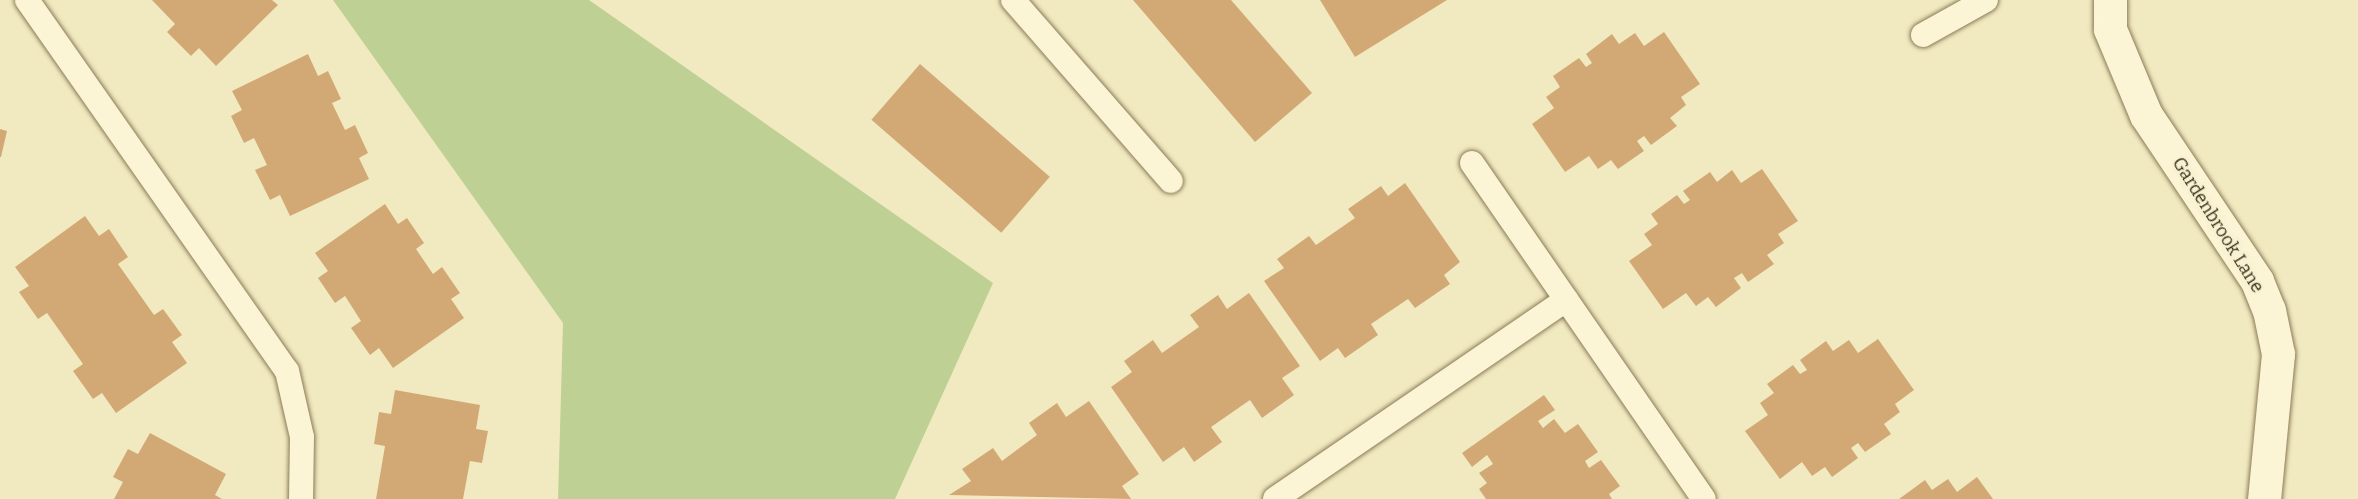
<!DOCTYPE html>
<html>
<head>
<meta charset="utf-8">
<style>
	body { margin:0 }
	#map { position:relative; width:2358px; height:499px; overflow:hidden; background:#f1eac1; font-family:Bitter,serif }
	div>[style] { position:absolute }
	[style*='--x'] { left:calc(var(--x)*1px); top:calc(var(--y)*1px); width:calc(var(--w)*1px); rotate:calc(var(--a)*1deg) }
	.green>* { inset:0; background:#bfd094 }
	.building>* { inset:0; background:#d2a974; transform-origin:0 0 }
	.roads { filter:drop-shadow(0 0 2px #8b7b57) drop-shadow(0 0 2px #8b7b57) }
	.lane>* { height:24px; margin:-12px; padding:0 12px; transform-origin:12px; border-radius:12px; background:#fbf5d5 }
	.street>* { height:33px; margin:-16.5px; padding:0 16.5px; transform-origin:16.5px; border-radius:16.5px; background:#fbf5d5 }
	span { translate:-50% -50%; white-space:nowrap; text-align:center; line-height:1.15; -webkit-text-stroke:6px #f8f2d1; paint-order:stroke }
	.street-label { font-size:18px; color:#3a2f1c }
</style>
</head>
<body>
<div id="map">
	<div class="green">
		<div style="clip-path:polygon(333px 0,589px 0,993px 283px,895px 499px,558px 499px,563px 323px)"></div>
	</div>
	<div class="building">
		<div style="clip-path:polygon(152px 0,272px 0,278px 5px,216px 66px,199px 48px,191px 56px,167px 32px,175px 24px)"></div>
		<div style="clip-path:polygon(1133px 0,1231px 0,1312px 93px,1255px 142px)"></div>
		<div style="clip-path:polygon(1320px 0,1447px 0,1355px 57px)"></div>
		<div style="clip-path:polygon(1664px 32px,1700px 84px,1681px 97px,1686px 105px,1670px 118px,1677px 126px,1651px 145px,1644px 136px,1637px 141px,1644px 151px,1618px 169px,1611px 160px,1598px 169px,1589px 156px,1565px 172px,1532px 124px,1554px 108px,1546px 97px,1560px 87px,1553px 76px,1579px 58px,1586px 67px,1592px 63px,1586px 54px,1612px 34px,1619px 44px,1635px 33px,1644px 46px)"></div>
		<div style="clip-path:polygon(308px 54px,318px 76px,328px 71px,341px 99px,332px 103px,345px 130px,355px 125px,368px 153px,359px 158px,369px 179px,290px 216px,280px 195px,270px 200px,255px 170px,267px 165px,254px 138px,244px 143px,231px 116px,242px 110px,232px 91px)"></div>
		<div style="left:920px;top:64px;width:172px;height:74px;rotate:41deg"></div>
		<div style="clip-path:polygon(0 129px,7px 131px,1px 157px,0 157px)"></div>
		<div style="clip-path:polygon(1762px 169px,1798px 221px,1778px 234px,1784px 243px,1767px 255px,1774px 264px,1748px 282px,1742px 273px,1734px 278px,1741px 288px,1716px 307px,1708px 297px,1696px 306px,1686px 293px,1663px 309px,1629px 261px,1652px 245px,1644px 234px,1658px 224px,1651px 214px,1677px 195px,1684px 204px,1690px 200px,1683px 191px,1710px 172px,1717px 182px,1732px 170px,1741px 183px)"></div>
		<div style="clip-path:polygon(1405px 183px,1460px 262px,1444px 275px,1450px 284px,1415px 308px,1408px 299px,1371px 324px,1378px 335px,1345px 358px,1338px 348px,1320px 361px,1264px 281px,1284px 268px,1277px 259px,1309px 236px,1316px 245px,1355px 218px,1348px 209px,1381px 186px,1388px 196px)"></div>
		<div style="clip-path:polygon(385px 204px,398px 224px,407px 218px,424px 243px,416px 249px,433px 274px,442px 267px,460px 293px,451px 299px,464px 318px,393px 368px,379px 348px,370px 355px,351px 328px,361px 321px,345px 296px,335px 303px,318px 278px,328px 271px,315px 253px)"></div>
		<div style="clip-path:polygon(85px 216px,99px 236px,109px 229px,128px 257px,118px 264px,154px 315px,163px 309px,182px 335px,172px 342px,187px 363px,116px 413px,102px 393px,93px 399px,73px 371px,83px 364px,47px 313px,38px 319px,19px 292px,29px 286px,15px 267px)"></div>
		<div style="clip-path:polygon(1249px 293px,1300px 366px,1282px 378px,1294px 395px,1262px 418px,1250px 400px,1211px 427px,1222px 442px,1194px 462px,1184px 447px,1163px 462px,1111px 387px,1132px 372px,1124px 361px,1153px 340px,1162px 353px,1199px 327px,1190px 315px,1218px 295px,1227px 309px)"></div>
		<div style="clip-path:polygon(1878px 339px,1914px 390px,1895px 404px,1900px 412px,1884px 424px,1891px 434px,1865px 452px,1858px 443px,1851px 448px,1858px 458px,1832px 477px,1825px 467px,1812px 476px,1802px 462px,1780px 479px,1745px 431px,1768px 415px,1760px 403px,1774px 393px,1767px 384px,1793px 365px,1800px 374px,1807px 370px,1800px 360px,1826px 341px,1833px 351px,1849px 340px,1858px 353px)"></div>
		<div style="clip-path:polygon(395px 390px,480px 405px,476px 429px,488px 431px,482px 463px,470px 461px,463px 499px,376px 499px,385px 446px,374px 444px,379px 412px,391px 414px)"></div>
		<div style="clip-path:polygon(1544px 395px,1555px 410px,1538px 421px,1543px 428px,1554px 419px,1565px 433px,1578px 424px,1598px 452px,1585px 461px,1589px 468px,1601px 460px,1620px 486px,1609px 494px,1612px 499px,1486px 499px,1479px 489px,1487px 483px,1479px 473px,1493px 464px,1487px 455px,1472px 467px,1462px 453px)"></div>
		<div style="clip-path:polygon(1089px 401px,1139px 474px,1122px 486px,1131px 499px,949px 495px,971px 481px,962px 469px,993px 448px,1002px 461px,1037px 435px,1029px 423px,1057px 403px,1066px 417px)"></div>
		<div style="clip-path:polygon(150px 433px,226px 474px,215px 495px,222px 499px,114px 499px,123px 482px,113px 477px,128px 449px,138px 454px)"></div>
		<div style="clip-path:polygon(1977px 477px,1993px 499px,1899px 499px,1925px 480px,1932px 490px,1948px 479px,1957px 492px)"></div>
	</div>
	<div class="roads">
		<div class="lane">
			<div style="--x:27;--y:0;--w:453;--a:55"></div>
			<div style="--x:287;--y:371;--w:68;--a:77.2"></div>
			<div style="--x:302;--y:437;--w:62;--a:90.9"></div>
			<div style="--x:1013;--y:0;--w:240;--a:48.9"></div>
			<div style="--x:1923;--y:35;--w:72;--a:-29.1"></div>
			<div style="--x:1472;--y:163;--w:408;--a:55.4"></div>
			<div style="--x:1275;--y:499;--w:353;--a:-34.4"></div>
		</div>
		<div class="street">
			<div style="--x:2110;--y:0;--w:29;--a:90"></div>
			<div style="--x:2110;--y:29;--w:93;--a:67.3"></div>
			<div style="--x:2146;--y:115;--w:200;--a:56.2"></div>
			<div style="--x:2257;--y:281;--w:31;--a:68"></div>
			<div style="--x:2269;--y:310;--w:45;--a:78.4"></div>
			<div style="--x:2278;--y:354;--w:146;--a:95.5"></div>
		</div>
	</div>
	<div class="street-label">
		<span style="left:2218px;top:225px;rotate:58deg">Gardenbrook Lane</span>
	</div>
</div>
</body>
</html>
